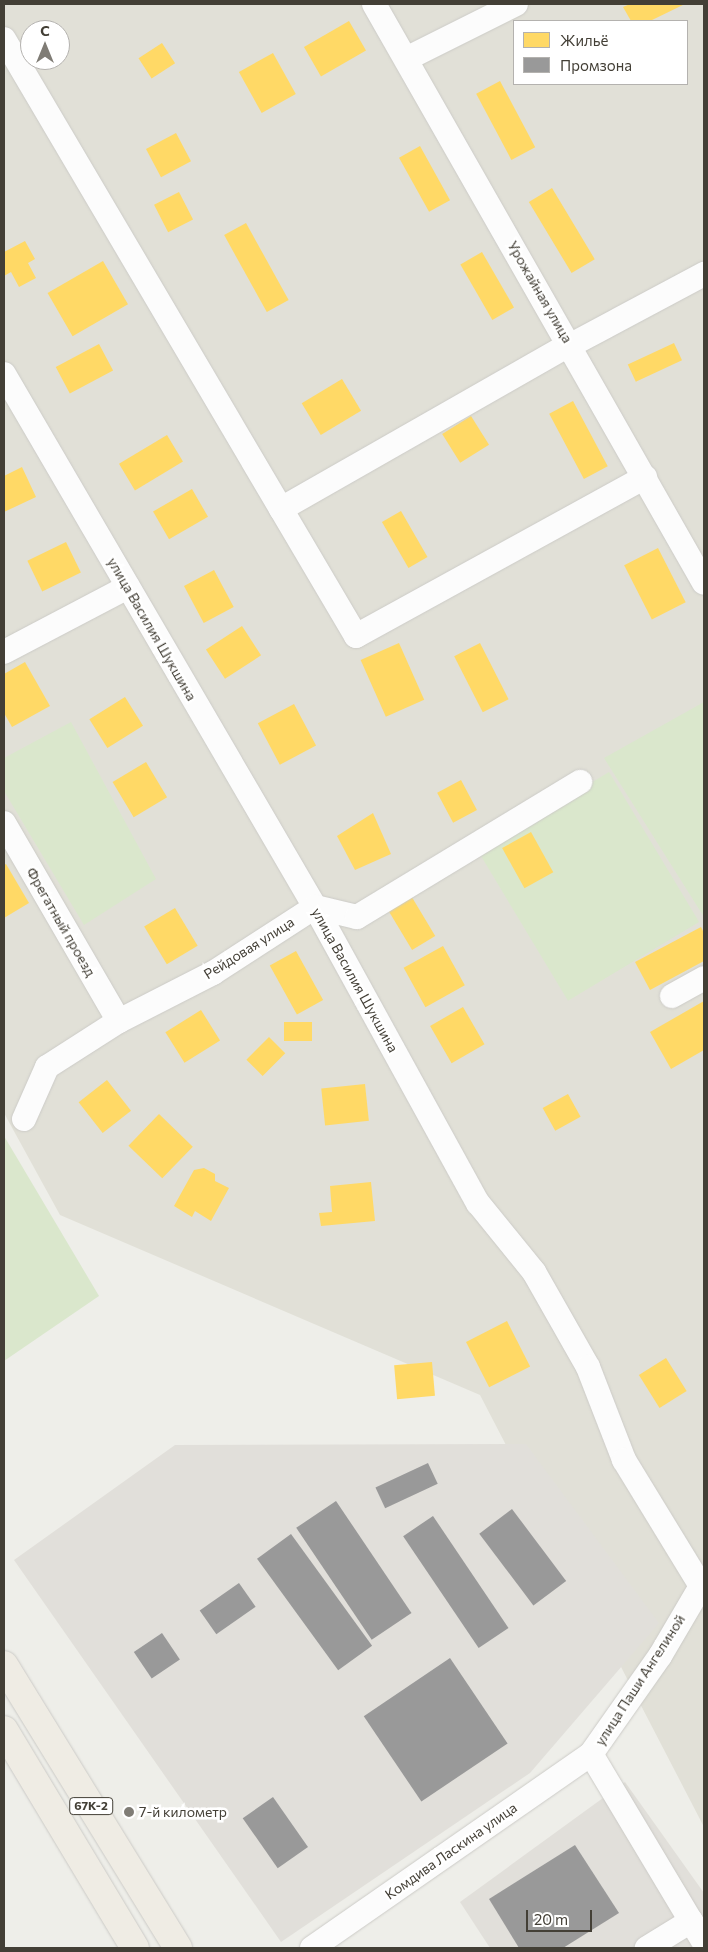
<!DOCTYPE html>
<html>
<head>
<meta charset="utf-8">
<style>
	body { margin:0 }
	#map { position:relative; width:708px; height:1952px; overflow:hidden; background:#eeeee9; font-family:Commissioner,sans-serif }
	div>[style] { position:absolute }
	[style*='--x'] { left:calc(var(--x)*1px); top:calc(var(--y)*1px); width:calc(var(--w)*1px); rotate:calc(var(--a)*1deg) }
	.residential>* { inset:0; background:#e1e0d7 }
	.industrial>* { inset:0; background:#e1dfda }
	.green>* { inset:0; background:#dae7cc; transform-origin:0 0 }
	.homes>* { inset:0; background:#ffd966; transform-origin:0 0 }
	.industry>* { inset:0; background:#999; transform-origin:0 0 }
	.roads { filter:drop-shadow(0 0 1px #cccbc7) drop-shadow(0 0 1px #cccbc7) }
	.minor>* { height:24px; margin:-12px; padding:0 12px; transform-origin:12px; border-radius:12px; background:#fcfcfc }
	.major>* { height:28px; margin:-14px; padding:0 14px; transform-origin:14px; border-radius:14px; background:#efece4 }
	.dots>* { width:14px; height:14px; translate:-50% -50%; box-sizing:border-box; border:2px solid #fff; border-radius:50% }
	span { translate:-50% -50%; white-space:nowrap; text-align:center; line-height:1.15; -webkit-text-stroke:5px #fff; paint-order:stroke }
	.shield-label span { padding:1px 4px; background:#fff; border:1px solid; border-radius:4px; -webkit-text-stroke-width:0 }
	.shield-label { font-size:12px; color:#433f36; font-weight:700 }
	.street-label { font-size:14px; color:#433f36 }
	.poi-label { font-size:14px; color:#433f36 }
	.left { translate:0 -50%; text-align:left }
	.frame { position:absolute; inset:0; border:5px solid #433f36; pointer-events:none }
	.legend { position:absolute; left:513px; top:20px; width:175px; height:65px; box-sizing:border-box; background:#fff; border:1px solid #b4b2af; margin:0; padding:6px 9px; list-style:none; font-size:15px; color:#433f36 }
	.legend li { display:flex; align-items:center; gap:10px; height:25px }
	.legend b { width:25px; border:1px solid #b4b2af }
	.north { position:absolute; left:20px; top:20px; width:50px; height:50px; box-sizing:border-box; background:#fff; border:1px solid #b4b2af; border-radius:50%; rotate:0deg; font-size:14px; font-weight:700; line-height:20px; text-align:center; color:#433f36 }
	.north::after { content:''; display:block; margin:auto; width:18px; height:22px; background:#7f7c75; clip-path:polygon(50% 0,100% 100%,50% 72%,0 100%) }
	.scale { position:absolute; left:526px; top:1910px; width:66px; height:22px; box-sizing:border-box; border:2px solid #433f36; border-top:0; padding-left:6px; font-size:15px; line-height:18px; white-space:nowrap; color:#433f36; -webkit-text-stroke:4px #fff; paint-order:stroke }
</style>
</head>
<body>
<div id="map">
	<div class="residential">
		<div style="clip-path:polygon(evenodd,4px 4px,704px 4px,704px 1827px,480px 1395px,60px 1215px,4px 1113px,4px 4px,514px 21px,687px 21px,687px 84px,514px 84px,514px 21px,4px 4px,30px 30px,60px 30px,60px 60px,30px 60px,30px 30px)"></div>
	</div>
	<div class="industrial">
		<div style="clip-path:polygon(526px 1444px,659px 1623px,530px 1773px,281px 1942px,14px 1560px,175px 1445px)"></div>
		<div style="clip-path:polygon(625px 1782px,704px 1893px,704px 1948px,490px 1948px,460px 1902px)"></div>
	</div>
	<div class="green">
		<div style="clip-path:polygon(704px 702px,704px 917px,604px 758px)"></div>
		<div style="clip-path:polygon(71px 722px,156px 879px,84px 925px,4px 791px,4px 758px)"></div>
		<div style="left:609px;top:772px;width:175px;height:153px;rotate:59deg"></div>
		<div style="clip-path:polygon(4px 1136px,99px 1296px,4px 1361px)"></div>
	</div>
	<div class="homes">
		<div style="clip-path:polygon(630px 4px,685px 4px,650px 21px,631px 21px,623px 7px)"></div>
		<div style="left:349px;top:21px;width:34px;height:52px;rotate:60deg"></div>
		<div style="left:162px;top:43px;width:24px;height:28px;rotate:57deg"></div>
		<div style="left:273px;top:53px;width:47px;height:39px;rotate:61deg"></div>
		<div style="left:500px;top:81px;width:75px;height:27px;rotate:62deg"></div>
		<div style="left:176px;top:133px;width:32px;height:34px;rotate:62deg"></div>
		<div style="left:420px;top:146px;width:62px;height:24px;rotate:61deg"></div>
		<div style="left:552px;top:188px;width:83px;height:27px;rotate:59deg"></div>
		<div style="left:179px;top:192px;width:31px;height:28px;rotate:63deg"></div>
		<div style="left:246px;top:223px;width:88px;height:25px;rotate:61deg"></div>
		<div style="clip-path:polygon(25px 241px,35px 259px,28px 263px,36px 278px,19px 287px,11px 272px,4px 276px,4px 252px)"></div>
		<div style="left:482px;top:252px;width:64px;height:25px;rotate:60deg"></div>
		<div style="left:103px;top:261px;width:50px;height:64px;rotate:60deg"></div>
		<div style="left:674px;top:343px;width:19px;height:51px;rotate:65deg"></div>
		<div style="left:99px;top:344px;width:30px;height:49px;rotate:62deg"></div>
		<div style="left:342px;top:379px;width:37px;height:47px;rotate:59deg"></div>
		<div style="left:573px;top:401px;width:74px;height:27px;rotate:62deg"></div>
		<div style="left:471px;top:416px;width:34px;height:34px;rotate:58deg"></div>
		<div style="left:167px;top:435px;width:31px;height:56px;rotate:59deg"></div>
		<div style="clip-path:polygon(22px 467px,36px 497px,4px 512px,4px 476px)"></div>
		<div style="left:192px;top:489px;width:32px;height:45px;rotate:60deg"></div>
		<div style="left:401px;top:511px;width:53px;height:22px;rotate:60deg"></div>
		<div style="left:66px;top:542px;width:34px;height:43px;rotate:64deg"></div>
		<div style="left:658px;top:548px;width:61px;height:38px;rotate:63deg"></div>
		<div style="left:214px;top:570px;width:42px;height:34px;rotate:62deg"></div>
		<div style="left:242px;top:626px;width:35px;height:43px;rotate:57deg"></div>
		<div style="left:399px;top:643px;width:62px;height:42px;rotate:66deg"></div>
		<div style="left:480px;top:643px;width:63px;height:29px;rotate:63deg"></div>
		<div style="clip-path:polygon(25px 662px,50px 706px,12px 727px,4px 713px,4px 674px)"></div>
		<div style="left:125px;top:697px;width:34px;height:42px;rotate:58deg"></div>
		<div style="left:294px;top:704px;width:47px;height:41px;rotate:62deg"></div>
		<div style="left:146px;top:762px;width:41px;height:39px;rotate:59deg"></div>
		<div style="left:461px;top:780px;width:34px;height:27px;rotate:62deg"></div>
		<div style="clip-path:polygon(373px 813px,391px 854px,355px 870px,337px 836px)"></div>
		<div style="left:531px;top:832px;width:46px;height:33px;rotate:61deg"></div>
		<div style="clip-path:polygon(6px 864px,29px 903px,4px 918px,4px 865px)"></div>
		<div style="left:410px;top:894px;width:49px;height:27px;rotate:59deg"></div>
		<div style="left:175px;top:908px;width:44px;height:36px;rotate:59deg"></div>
		<div style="clip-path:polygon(701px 927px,704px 933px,704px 961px,650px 990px,635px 962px)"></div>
		<div style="left:443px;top:946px;width:45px;height:45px;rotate:61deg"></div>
		<div style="left:296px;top:951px;width:56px;height:30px;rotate:61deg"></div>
		<div style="clip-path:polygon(704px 1001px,704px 1050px,671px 1069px,650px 1032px)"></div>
		<div style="left:463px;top:1007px;width:43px;height:38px;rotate:60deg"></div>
		<div style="left:201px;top:1010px;width:36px;height:42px;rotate:58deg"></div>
		<div style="left:284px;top:1022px;width:28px;height:19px"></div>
		<div style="left:269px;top:1037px;width:23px;height:32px;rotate:45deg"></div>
		<div style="left:107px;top:1080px;width:39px;height:36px;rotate:52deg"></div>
		<div style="left:365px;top:1084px;width:37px;height:44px;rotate:84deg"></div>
		<div style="left:568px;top:1094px;width:26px;height:29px;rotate:61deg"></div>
		<div style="left:159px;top:1114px;width:47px;height:44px;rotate:44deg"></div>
		<div style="clip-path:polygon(204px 1168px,215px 1174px,215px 1181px,229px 1188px,211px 1221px,195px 1211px,192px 1217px,174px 1206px,194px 1170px)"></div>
		<div style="clip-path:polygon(371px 1182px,375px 1221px,321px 1226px,319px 1213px,332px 1212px,330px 1186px)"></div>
		<div style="left:507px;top:1321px;width:51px;height:46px;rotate:63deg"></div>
		<div style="left:666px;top:1358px;width:39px;height:32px;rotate:58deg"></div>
		<div style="left:432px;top:1362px;width:34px;height:38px;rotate:85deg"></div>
	</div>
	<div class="industry">
		<div style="left:428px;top:1463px;width:23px;height:58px;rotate:65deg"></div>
		<div style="left:336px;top:1501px;width:135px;height:48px;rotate:56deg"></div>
		<div style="left:512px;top:1509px;width:90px;height:41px;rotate:53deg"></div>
		<div style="left:433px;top:1516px;width:135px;height:36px;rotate:56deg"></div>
		<div style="left:291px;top:1534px;width:138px;height:42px;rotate:54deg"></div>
		<div style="left:239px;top:1583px;width:29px;height:48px;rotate:55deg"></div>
		<div style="left:162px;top:1633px;width:32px;height:34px;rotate:56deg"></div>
		<div style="left:450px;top:1658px;width:103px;height:104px;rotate:56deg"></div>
		<div style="left:273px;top:1797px;width:61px;height:37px;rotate:55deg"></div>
		<div style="clip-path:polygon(575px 1845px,619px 1913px,563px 1948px,519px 1948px,489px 1899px)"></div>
	</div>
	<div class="roads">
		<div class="minor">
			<div style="--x:374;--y:4;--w:666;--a:60.32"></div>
			<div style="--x:4;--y:39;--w:693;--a:59.48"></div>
			<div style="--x:356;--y:636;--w:330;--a:-28.8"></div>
			<div style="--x:406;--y:59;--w:123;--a:-26.6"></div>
			<div style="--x:571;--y:345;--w:151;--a:-28.1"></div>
			<div style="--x:4;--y:374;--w:617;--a:59.74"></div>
			<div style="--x:315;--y:907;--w:338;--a:61.2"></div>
			<div style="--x:478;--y:1203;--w:89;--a:50.9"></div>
			<div style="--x:534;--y:1272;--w:109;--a:60.4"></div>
			<div style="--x:588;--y:1367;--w:100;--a:68.8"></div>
			<div style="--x:624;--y:1460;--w:153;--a:58.6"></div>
			<div style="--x:281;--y:509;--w:333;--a:-29.7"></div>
			<div style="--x:4;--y:652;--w:140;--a:-27.7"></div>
			<div style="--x:4;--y:823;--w:229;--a:59.9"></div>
			<div style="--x:672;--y:996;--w:37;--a:-29"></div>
			<div style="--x:24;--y:1119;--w:57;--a:-66.1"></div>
			<div style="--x:47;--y:1067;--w:85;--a:-32.6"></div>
			<div style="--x:119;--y:1021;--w:106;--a:-27.1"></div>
			<div style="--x:213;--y:973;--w:121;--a:-32.9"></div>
			<div style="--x:315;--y:907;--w:43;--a:13.4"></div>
			<div style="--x:357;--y:917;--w:261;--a:-31.2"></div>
			<div style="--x:591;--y:1754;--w:195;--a:59.1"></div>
			<div style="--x:691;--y:1921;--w:52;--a:148.5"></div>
			<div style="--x:691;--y:1921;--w:26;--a:59"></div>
			<div style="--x:312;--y:1948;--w:340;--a:-34.8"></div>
			<div style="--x:591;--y:1754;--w:120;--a:-54.9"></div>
			<div style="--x:660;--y:1656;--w:87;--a:-59.6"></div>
		</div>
		<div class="major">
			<div style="--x:4;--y:1665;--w:332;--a:58.4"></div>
			<div style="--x:4;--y:1730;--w:254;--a:59"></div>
		</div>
	</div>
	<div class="dots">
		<div style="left:129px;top:1812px;background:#7f7c75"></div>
	</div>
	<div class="shield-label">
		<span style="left:91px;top:1806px">67К-2</span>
	</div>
	<div class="street-label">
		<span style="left:540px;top:292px;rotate:60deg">Урожайная улица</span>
		<span style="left:152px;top:629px;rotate:60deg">улица Василия Шукшина</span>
		<span style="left:61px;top:922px;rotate:60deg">Фрегатный проезд</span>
		<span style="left:249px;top:948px;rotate:-32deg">Рейдовая улица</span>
		<span style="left:355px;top:980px;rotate:61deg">улица Василия Шукшина</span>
		<span style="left:640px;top:1680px;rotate:-57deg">улица Паши Ангелиной</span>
		<span style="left:451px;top:1851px;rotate:-35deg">Комдива Ласкина улица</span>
	</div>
	<div class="poi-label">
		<span class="left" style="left:139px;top:1812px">7-й километр</span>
	</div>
	<div class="frame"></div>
	<ul class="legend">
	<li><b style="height:14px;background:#ffd966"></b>Жильё</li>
	<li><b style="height:14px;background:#999"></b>Промзона</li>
	</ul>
	<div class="north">С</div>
	<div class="scale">20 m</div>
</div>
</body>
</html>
